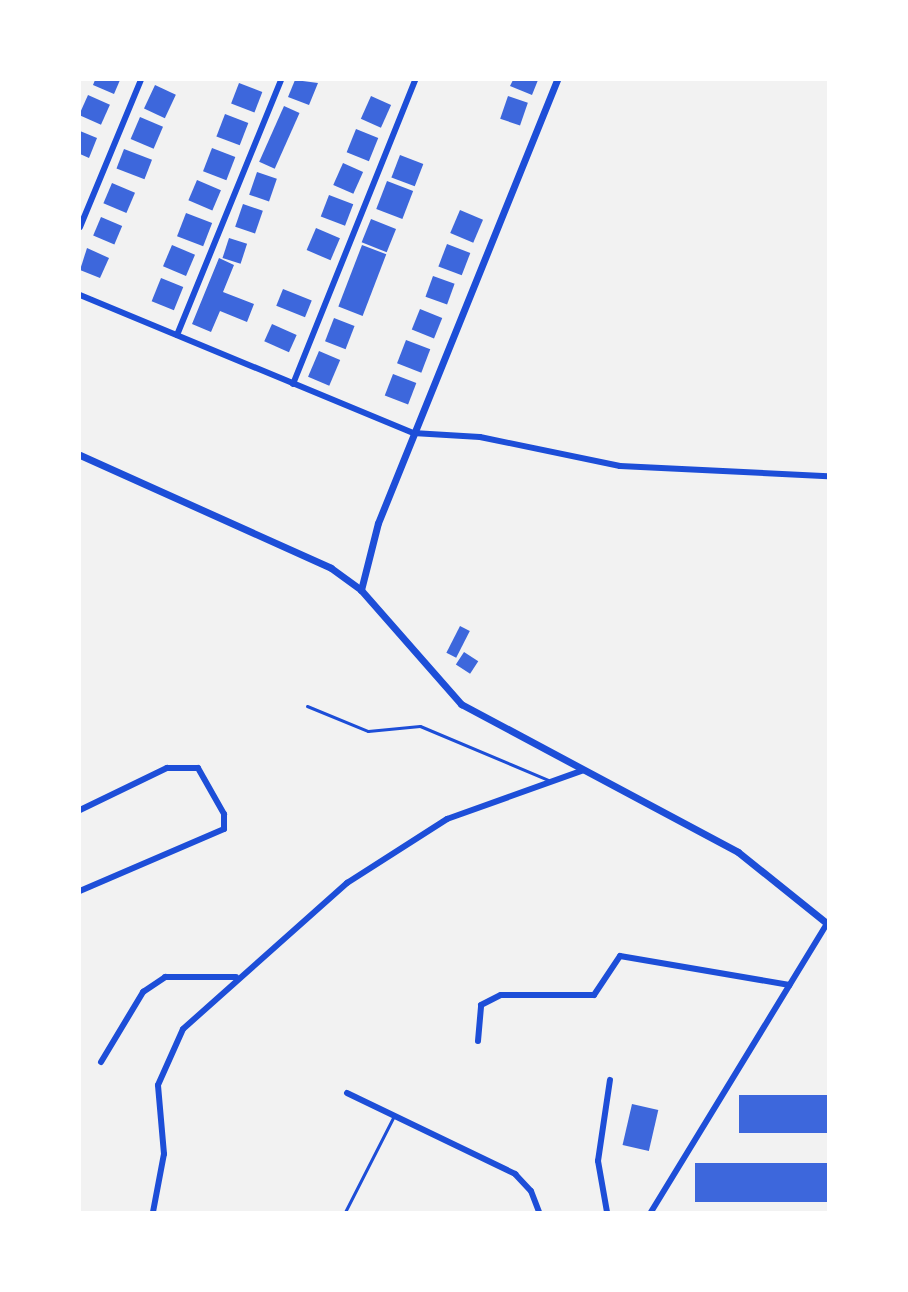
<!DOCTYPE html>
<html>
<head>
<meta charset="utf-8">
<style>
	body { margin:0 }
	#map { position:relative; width:908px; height:1292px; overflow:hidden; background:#f2f2f2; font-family:"IBM Plex Sans",sans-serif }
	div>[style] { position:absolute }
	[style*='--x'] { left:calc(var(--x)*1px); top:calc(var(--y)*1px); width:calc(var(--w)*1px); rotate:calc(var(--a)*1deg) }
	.building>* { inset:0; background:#3d67dc; transform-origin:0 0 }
	.service>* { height:3px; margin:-1.5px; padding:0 1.5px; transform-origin:1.5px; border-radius:1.5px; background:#1d4ed8 }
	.minor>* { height:6px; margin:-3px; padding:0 3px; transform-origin:3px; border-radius:3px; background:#1d4ed8 }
	.tertiary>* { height:7px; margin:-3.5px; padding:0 3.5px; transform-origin:3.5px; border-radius:3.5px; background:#1d4ed8 }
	span { translate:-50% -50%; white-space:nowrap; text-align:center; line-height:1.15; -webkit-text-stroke:5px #fff; paint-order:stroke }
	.frame { position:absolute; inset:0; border:81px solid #fff; pointer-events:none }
</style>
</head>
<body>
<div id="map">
	<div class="building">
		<div style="clip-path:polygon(95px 80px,120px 80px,114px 94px,93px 85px)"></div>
		<div style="clip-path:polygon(295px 80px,318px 83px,309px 105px,288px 97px)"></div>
		<div style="clip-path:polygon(513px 80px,538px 80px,532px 95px,510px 86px)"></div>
		<div style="left:239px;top:83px;width:25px;height:22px;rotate:21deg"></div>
		<div style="left:155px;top:85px;width:23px;height:26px;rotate:25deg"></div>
		<div style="left:88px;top:95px;width:24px;height:22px;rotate:24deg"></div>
		<div style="left:371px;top:96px;width:22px;height:25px;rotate:24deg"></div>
		<div style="left:508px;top:96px;width:21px;height:24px;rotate:19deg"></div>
		<div style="left:284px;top:106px;width:17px;height:61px;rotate:24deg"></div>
		<div style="left:225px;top:114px;width:25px;height:24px;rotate:21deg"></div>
		<div style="left:140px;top:117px;width:25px;height:24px;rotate:23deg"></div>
		<div style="left:356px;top:129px;width:24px;height:25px;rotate:22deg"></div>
		<div style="clip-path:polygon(80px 131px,97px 138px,89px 158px,80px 154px)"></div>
		<div style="left:212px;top:148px;width:25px;height:25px;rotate:21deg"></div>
		<div style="left:124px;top:149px;width:30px;height:21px;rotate:21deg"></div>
		<div style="left:400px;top:155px;width:25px;height:24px;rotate:21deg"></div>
		<div style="left:343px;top:163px;width:22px;height:24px;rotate:24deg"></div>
		<div style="left:257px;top:172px;width:21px;height:24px;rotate:19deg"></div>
		<div style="left:197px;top:180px;width:26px;height:22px;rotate:23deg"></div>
		<div style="left:387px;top:181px;width:28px;height:30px;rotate:21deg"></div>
		<div style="left:112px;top:183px;width:25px;height:22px;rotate:23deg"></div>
		<div style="left:329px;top:195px;width:26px;height:23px;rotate:21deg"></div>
		<div style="left:243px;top:204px;width:21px;height:24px;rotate:19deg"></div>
		<div style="left:460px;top:210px;width:25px;height:25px;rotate:23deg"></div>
		<div style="left:186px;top:213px;width:28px;height:25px;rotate:21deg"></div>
		<div style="left:101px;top:217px;width:23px;height:20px;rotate:23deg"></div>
		<div style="left:371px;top:219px;width:27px;height:25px;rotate:22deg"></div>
		<div style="left:316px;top:228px;width:26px;height:24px;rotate:23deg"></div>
		<div style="left:229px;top:238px;width:19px;height:21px;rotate:18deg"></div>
		<div style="left:447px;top:244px;width:25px;height:24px;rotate:21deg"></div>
		<div style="left:172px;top:245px;width:25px;height:23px;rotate:23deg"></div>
		<div style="left:362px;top:245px;width:26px;height:66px;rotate:21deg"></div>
		<div style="clip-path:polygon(87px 248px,109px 258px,100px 278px,80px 270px)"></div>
		<div style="clip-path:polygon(219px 258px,234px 265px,223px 292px,254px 304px,247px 322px,220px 311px,211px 332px,192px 324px)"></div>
		<div style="left:433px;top:276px;width:23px;height:22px;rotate:20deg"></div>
		<div style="left:161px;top:278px;width:24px;height:25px;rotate:22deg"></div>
		<div style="left:283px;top:289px;width:31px;height:18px;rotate:22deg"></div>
		<div style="left:420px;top:309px;width:24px;height:22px;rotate:22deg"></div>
		<div style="left:334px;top:318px;width:22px;height:25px;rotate:21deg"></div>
		<div style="left:272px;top:324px;width:27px;height:19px;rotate:24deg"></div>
		<div style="left:406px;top:340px;width:26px;height:25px;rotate:21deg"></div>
		<div style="left:319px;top:351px;width:23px;height:28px;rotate:23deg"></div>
		<div style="left:393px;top:374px;width:25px;height:23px;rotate:21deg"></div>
		<div style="left:460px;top:626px;width:11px;height:30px;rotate:27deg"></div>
		<div style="left:464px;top:652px;width:17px;height:15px;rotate:33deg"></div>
		<div style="left:739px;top:1095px;width:89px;height:38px"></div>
		<div style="left:632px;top:1104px;width:27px;height:42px;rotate:13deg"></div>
		<div style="left:828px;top:1163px;width:39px;height:133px;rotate:90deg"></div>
	</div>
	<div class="service">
		<div style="--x:307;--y:706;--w:66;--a:22.3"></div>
		<div style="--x:368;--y:731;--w:52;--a:-5.5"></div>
		<div style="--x:420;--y:726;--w:142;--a:22.8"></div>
		<div style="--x:345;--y:1212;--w:108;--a:-63"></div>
	</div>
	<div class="minor">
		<div style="--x:80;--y:227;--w:159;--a:-67.5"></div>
		<div style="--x:80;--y:295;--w:360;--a:22.5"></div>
		<div style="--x:413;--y:433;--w:67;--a:3.4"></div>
		<div style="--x:480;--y:437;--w:143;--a:11.7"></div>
		<div style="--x:620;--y:466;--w:208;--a:2.8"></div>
		<div style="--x:177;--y:335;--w:275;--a:-67.8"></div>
		<div style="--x:293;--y:384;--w:328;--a:-68.1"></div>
		<div style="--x:80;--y:810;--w:97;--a:-25.8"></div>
		<div style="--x:167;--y:768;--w:31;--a:0"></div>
		<div style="--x:198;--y:768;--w:53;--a:60.5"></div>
		<div style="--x:224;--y:814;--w:15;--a:90"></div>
		<div style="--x:224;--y:829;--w:157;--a:156.7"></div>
		<div style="--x:478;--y:1041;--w:36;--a:-85"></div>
		<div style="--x:481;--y:1005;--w:22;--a:-27"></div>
		<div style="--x:501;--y:995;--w:93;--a:0"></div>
		<div style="--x:594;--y:995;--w:47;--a:-56.3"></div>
		<div style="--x:620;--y:956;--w:172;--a:9.7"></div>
		<div style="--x:101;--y:1062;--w:82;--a:-59"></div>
		<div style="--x:143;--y:992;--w:27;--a:-34"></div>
		<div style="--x:165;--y:977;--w:71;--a:0"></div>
		<div style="--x:347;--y:1093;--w:187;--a:25.7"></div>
		<div style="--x:515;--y:1174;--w:23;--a:47"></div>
		<div style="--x:531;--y:1191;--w:22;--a:69"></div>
		<div style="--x:153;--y:1212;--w:59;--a:-79.3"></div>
		<div style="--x:164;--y:1154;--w:69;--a:-95"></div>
		<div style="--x:158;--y:1085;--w:61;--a:-65.9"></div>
		<div style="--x:183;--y:1029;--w:220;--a:-41.7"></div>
		<div style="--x:347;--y:883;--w:119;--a:-32.6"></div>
		<div style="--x:447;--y:819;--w:145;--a:-19.7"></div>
		<div style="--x:607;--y:1212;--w:52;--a:-100"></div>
		<div style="--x:598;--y:1161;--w:82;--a:-81.6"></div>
		<div style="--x:651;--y:1212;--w:340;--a:-58.6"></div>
	</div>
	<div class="tertiary">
		<div style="--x:80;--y:455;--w:275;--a:24.2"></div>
		<div style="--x:331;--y:568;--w:37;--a:36"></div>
		<div style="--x:361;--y:590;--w:152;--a:48.7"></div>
		<div style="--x:461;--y:704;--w:314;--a:28.1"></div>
		<div style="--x:738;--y:852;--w:115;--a:38.7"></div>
		<div style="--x:361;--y:590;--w:69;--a:-75.8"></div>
		<div style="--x:378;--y:523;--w:478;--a:-68"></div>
	</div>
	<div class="frame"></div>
</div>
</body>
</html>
